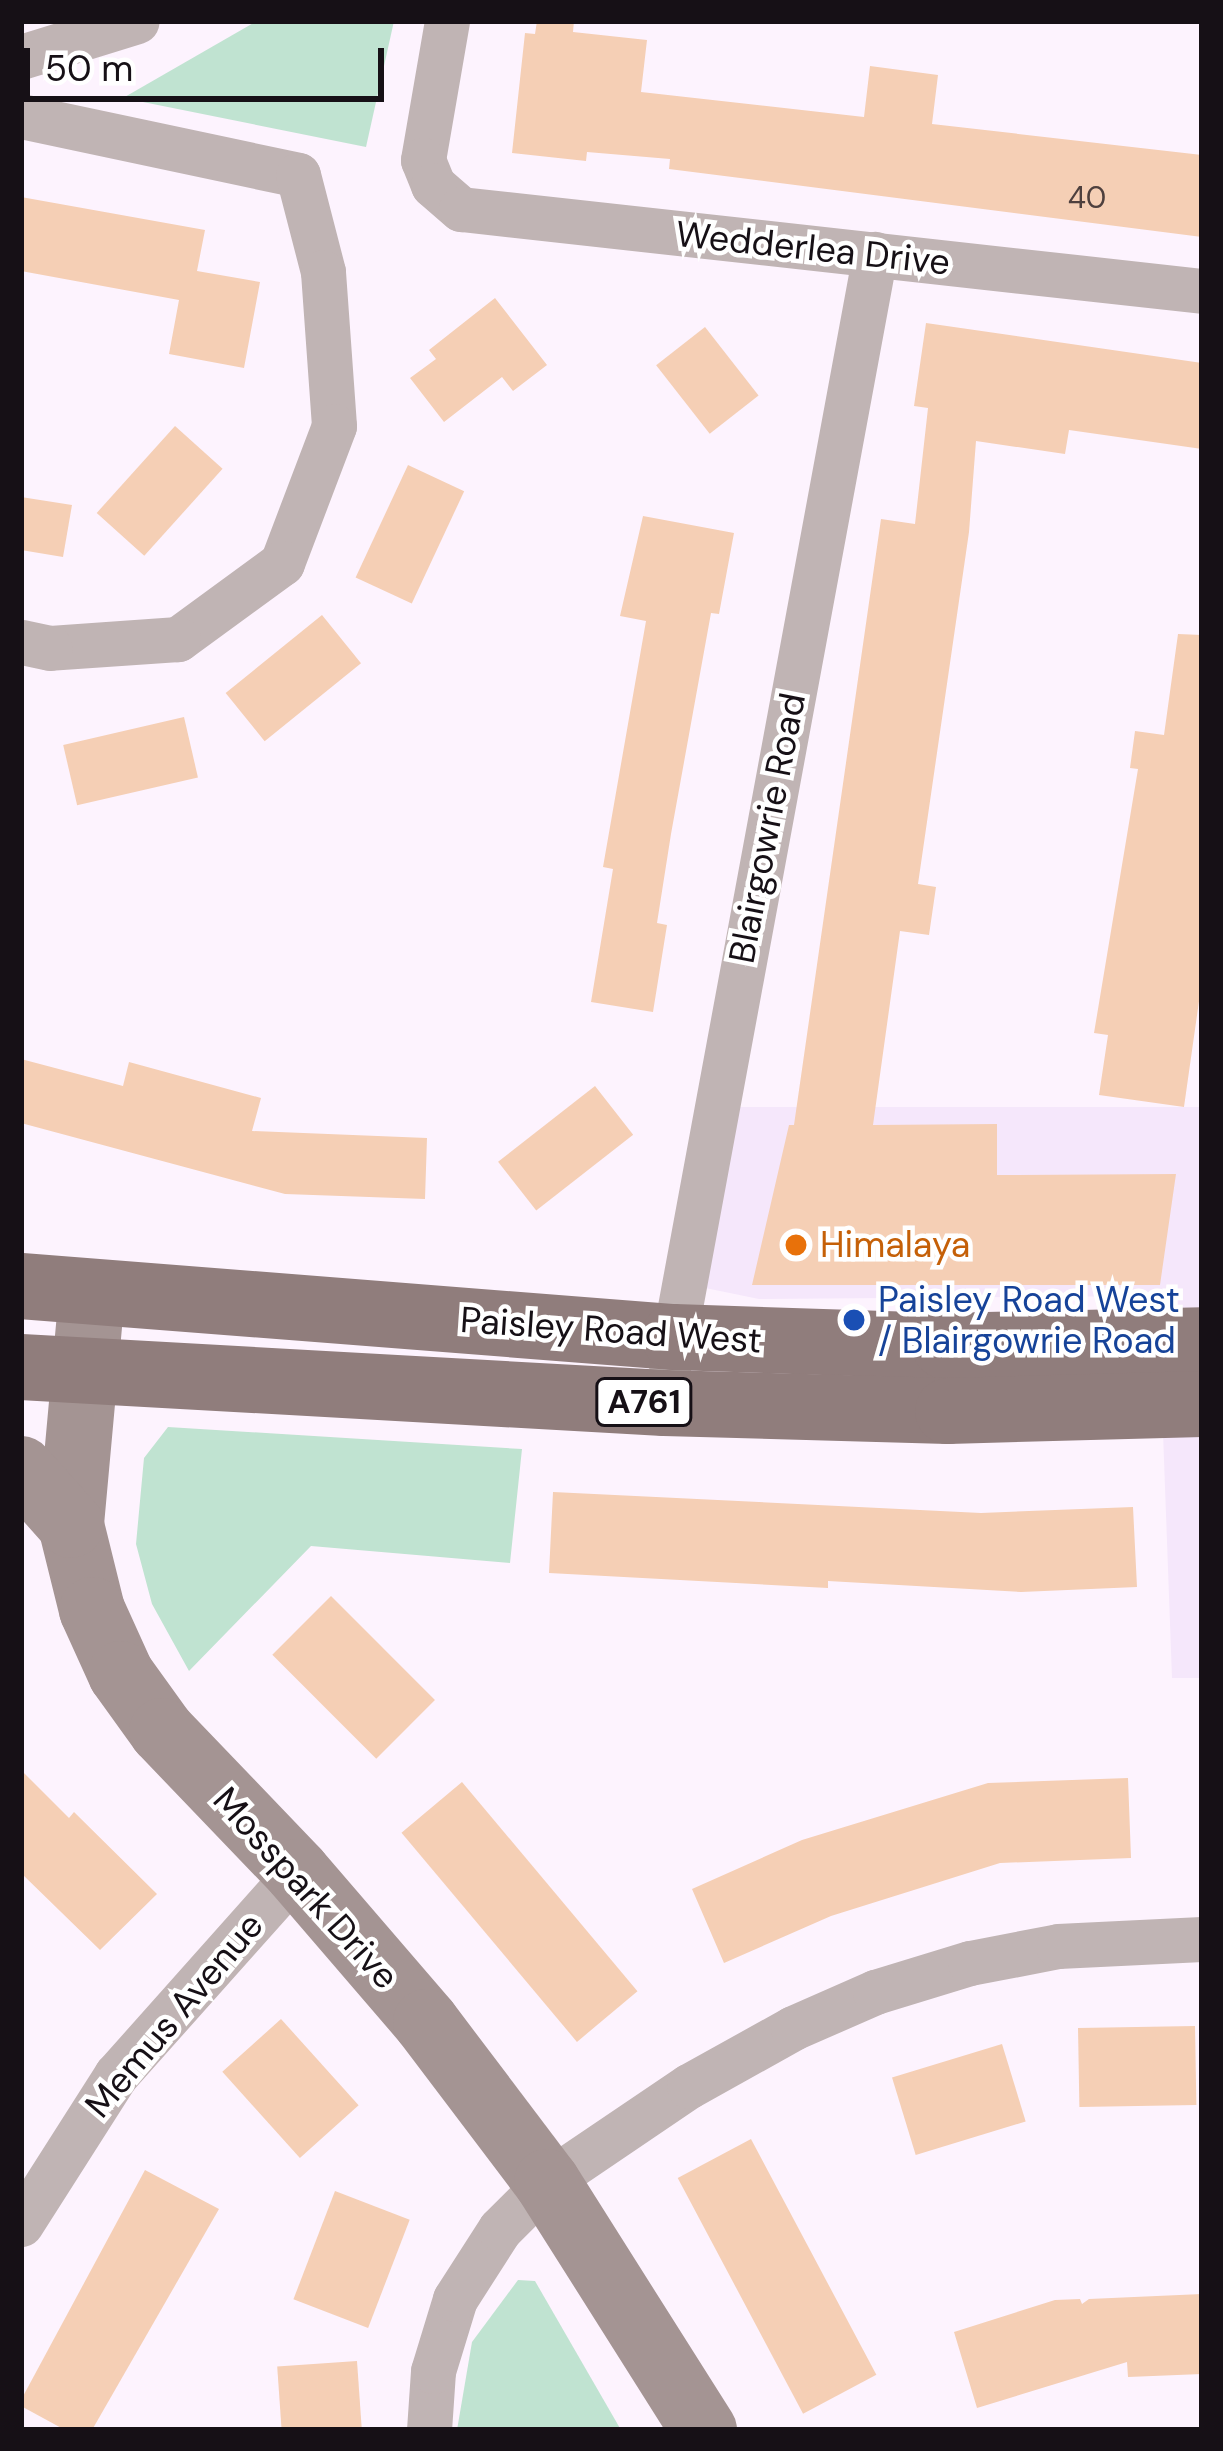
<!DOCTYPE html>
<html>
<head>
<meta charset="utf-8">
<style>
	body { margin:0 }
	#map { position:relative; width:1223px; height:2451px; overflow:hidden; background:#fdf3fe; font-family:"DM Sans",sans-serif }
	div>[style] { position:absolute }
	[style*='--x'] { left:calc(var(--x)*1px); top:calc(var(--y)*1px); width:calc(var(--w)*1px); rotate:calc(var(--a)*1deg) }
	.commercial>* { inset:0; background:#f5e7fb }
	.green>* { inset:0; background:#c0e3d1 }
	.building>* { inset:0; background:#f5cfb5; transform-origin:0 0 }
	.street>* { height:45px; margin:-22.5px; padding:0 22.5px; transform-origin:22.5px; border-radius:22.5px; background:#c0b4b4 }
	.secondary>* { height:66px; margin:-33px; padding:0 33px; transform-origin:33px; border-radius:33px; background:#a49493 }
	.primary>* { height:66px; margin:-33px; padding:0 33px; transform-origin:33px; border-radius:33px; background:#907d7c }
	.dots>* { width:33px; height:33px; translate:-50% -50%; box-sizing:border-box; border:6px solid #fff; border-radius:50% }
	span { translate:-50% -50%; white-space:nowrap; text-align:center; line-height:1.15; -webkit-text-stroke:9px #fff; paint-order:stroke }
	.number-label { font-size:30px; color:#4e403e }
	.number-label span { -webkit-text-stroke-width:0 }
	.shield-label span { padding:3px 9px; background:#fff; border:3px solid; border-radius:9px; -webkit-text-stroke-width:0 }
	.shield-label { font-size:33px; color:#161016; font-weight:700 }
	.street-label { font-size:36px; color:#161016 }
	.food-label { font-size:36px; color:#c56008 }
	.left { translate:0 -50%; text-align:left }
	.transit-label { font-size:36px; color:#164399 }
	.frame { position:absolute; inset:0; border:24px solid #161016; pointer-events:none }
	.scale { position:absolute; left:24px; top:48px; width:360px; height:54px; box-sizing:border-box; border:6px solid #161016; border-top:0; padding-left:15px; font-size:36px; line-height:42px; white-space:nowrap; color:#161016; -webkit-text-stroke:9px #fff; paint-order:stroke }
</style>
</head>
<body>
<div id="map">
	<div class="commercial">
		<div style="clip-path:polygon(710px 1107px,1202px 1107px,1202px 1678px,1172px 1678px,1158px 1296px,759px 1299px,681px 1283px)"></div>
	</div>
	<div class="green">
		<div style="clip-path:polygon(257px 21px,394px 21px,366px 147px,123px 98px)"></div>
		<div style="clip-path:polygon(168px 1427px,522px 1449px,510px 1563px,311px 1546px,189px 1671px,152px 1604px,136px 1544px,144px 1458px)"></div>
		<div style="clip-path:polygon(518px 2280px,535px 2281px,621px 2430px,457px 2430px,472px 2342px)"></div>
	</div>
	<div class="building">
		<div style="clip-path:polygon(537px 21px,574px 21px,573px 32px,647px 40px,641px 92px,864px 117px,870px 66px,938px 75px,932px 124px,1202px 155px,1202px 237px,669px 169px,670px 159px,587px 152px,586px 161px,512px 153px,525px 33px,535px 34px)"></div>
		<div style="clip-path:polygon(21px 197px,205px 230px,197px 271px,260px 282px,244px 368px,169px 354px,179px 300px,21px 271px)"></div>
		<div style="clip-path:polygon(495px 298px,547px 365px,513px 391px,502px 377px,444px 422px,410px 378px,436px 359px,429px 350px)"></div>
		<div style="clip-path:polygon(926px 323px,1202px 363px,1202px 449px,1069px 430px,1065px 454px,976px 441px,969px 532px,918px 884px,936px 887px,929px 935px,900px 931px,873px 1125px,997px 1124px,997px 1175px,1176px 1174px,1160px 1285px,752px 1285px,789px 1125px,794px 1125px,881px 519px,915px 524px,928px 408px,914px 406px)"></div>
		<div style="left:705px;top:327px;width:87px;height:62px;rotate:52deg"></div>
		<div style="left:175px;top:426px;width:64px;height:117px;rotate:42deg"></div>
		<div style="left:408px;top:465px;width:62px;height:124px;rotate:25deg"></div>
		<div style="clip-path:polygon(21px 497px,72px 505px,63px 557px,21px 550px)"></div>
		<div style="clip-path:polygon(643px 516px,734px 533px,719px 614px,711px 613px,671px 834px,657px 923px,667px 925px,653px 1012px,591px 1002px,613px 869px,603px 867px,646px 621px,620px 616px)"></div>
		<div style="left:322px;top:615px;width:62px;height:124px;rotate:51deg"></div>
		<div style="clip-path:polygon(1178px 634px,1202px 635px,1202px 980px,1184px 1107px,1099px 1095px,1108px 1035px,1094px 1033px,1138px 769px,1130px 768px,1135px 731px,1164px 735px)"></div>
		<div style="left:184px;top:717px;width:62px;height:124px;rotate:77deg"></div>
		<div style="clip-path:polygon(21px 1059px,123px 1086px,129px 1062px,261px 1098px,252px 1131px,427px 1138px,425px 1199px,285px 1194px,21px 1123px)"></div>
		<div style="left:595px;top:1086px;width:62px;height:123px;rotate:52deg"></div>
		<div style="clip-path:polygon(553px 1492px,981px 1513px,1133px 1507px,1137px 1587px,1021px 1592px,828px 1581px,828px 1588px,549px 1573px)"></div>
		<div style="left:331px;top:1596px;width:147px;height:83px;rotate:45deg"></div>
		<div style="clip-path:polygon(21px 1770px,69px 1818px,74px 1812px,157px 1894px,100px 1950px,21px 1873px)"></div>
		<div style="clip-path:polygon(1128px 1778px,1131px 1858px,1000px 1863px,831px 1916px,724px 1963px,692px 1889px,802px 1840px,988px 1783px)"></div>
		<div style="left:462px;top:1782px;width:273px;height:79px;rotate:50deg"></div>
		<div style="left:281px;top:2019px;width:116px;height:79px;rotate:48deg"></div>
		<div style="left:1195px;top:2026px;width:79px;height:117px;rotate:89deg"></div>
		<div style="left:1002px;top:2044px;width:81px;height:115px;rotate:73deg"></div>
		<div style="left:751px;top:2139px;width:267px;height:83px;rotate:62deg"></div>
		<div style="clip-path:polygon(145px 2170px,219px 2209px,92px 2430px,65px 2430px,21px 2406px,21px 2400px)"></div>
		<div style="left:335px;top:2191px;width:80px;height:116px;rotate:21deg"></div>
		<div style="clip-path:polygon(1202px 2294px,1202px 2374px,1128px 2377px,1127px 2362px,977px 2408px,954px 2332px,1055px 2300px,1080px 2299px,1082px 2304px,1089px 2299px)"></div>
		<div style="left:357px;top:2361px;width:69px;height:80px;rotate:86deg"></div>
	</div>
	<div class="street">
		<div style="--x:447;--y:21;--w:141;--a:99.8"></div>
		<div style="--x:423;--y:160;--w:27;--a:68"></div>
		<div style="--x:433;--y:185;--w:37;--a:41"></div>
		<div style="--x:461;--y:209;--w:746;--a:6.31"></div>
		<div style="--x:21;--y:57;--w:121;--a:-17.2"></div>
		<div style="--x:21;--y:116;--w:283;--a:12"></div>
		<div style="--x:298;--y:175;--w:100;--a:75.5"></div>
		<div style="--x:323;--y:272;--w:154;--a:85.9"></div>
		<div style="--x:334;--y:426;--w:147;--a:110.8"></div>
		<div style="--x:282;--y:563;--w:129;--a:143.8"></div>
		<div style="--x:178;--y:639;--w:128;--a:176"></div>
		<div style="--x:50;--y:648;--w:30;--a:-168"></div>
		<div style="--x:670;--y:1361;--w:1126;--a:-79.51"></div>
		<div style="--x:21;--y:2224;--w:177;--a:-57.5"></div>
		<div style="--x:116;--y:2075;--w:272;--a:-48.3"></div>
		<div style="--x:429;--y:2430;--w:59;--a:-86.1"></div>
		<div style="--x:433;--y:2371;--w:75;--a:-73"></div>
		<div style="--x:455;--y:2299;--w:83;--a:-57.3"></div>
		<div style="--x:500;--y:2229;--w:66;--a:-45"></div>
		<div style="--x:547;--y:2182;--w:171;--a:-34.1"></div>
		<div style="--x:689;--y:2086;--w:119;--a:-29.1"></div>
		<div style="--x:793;--y:2028;--w:90;--a:-23.7"></div>
		<div style="--x:875;--y:1992;--w:99;--a:-17"></div>
		<div style="--x:970;--y:1963;--w:90;--a:-10.9"></div>
		<div style="--x:1058;--y:1946;--w:144;--a:-2.8"></div>
	</div>
	<div class="secondary">
		<div style="--x:92;--y:1293;--w:233;--a:95.2"></div>
		<div style="--x:71;--y:1525;--w:88;--a:76.1"></div>
		<div style="--x:92;--y:1610;--w:70;--a:65.6"></div>
		<div style="--x:121;--y:1674;--w:70;--a:54.3"></div>
		<div style="--x:162;--y:1731;--w:195;--a:46.2"></div>
		<div style="--x:297;--y:1872;--w:198;--a:49.3"></div>
		<div style="--x:426;--y:2022;--w:201;--a:52.9"></div>
		<div style="--x:547;--y:2182;--w:294;--a:57.7"></div>
		<div style="--x:21;--y:1469;--w:75;--a:48.2"></div>
	</div>
	<div class="primary">
		<div style="--x:21;--y:1286;--w:655;--a:4.47"></div>
		<div style="--x:674;--y:1337;--w:271;--a:1.9"></div>
		<div style="--x:945;--y:1346;--w:257;--a:-1.3"></div>
		<div style="--x:21;--y:1367;--w:644;--a:3.2"></div>
		<div style="--x:664;--y:1403;--w:284;--a:1.6"></div>
		<div style="--x:948;--y:1411;--w:254;--a:-1.6"></div>
	</div>
	<div class="dots">
		<div style="left:796px;top:1245px;background:#e8710a"></div>
		<div style="left:854px;top:1320px;background:#1a4fb4"></div>
	</div>
	<div class="number-label">
		<span style="left:1087px;top:198px">40</span>
	</div>
	<div class="shield-label">
		<span style="left:644px;top:1402px">A761</span>
	</div>
	<div class="street-label">
		<span style="left:813px;top:248px;rotate:6deg">Wedderlea Drive</span>
		<span style="left:767px;top:828px;rotate:-79deg">Blairgowrie Road</span>
		<span style="left:611px;top:1330px;rotate:4deg">Paisley Road West</span>
		<span style="left:306px;top:1888px;rotate:48deg">Mosspark Drive</span>
		<span style="left:174px;top:2015px;rotate:-50deg">Memus Avenue</span>
	</div>
	<div class="food-label">
		<span class="left" style="left:820px;top:1245px">Himalaya</span>
	</div>
	<div class="transit-label">
		<span class="left" style="left:878px;top:1320px">Paisley Road West<br>/ Blairgowrie Road</span>
	</div>
	<div class="frame"></div>
	<div class="scale">50 m</div>
</div>
</body>
</html>
